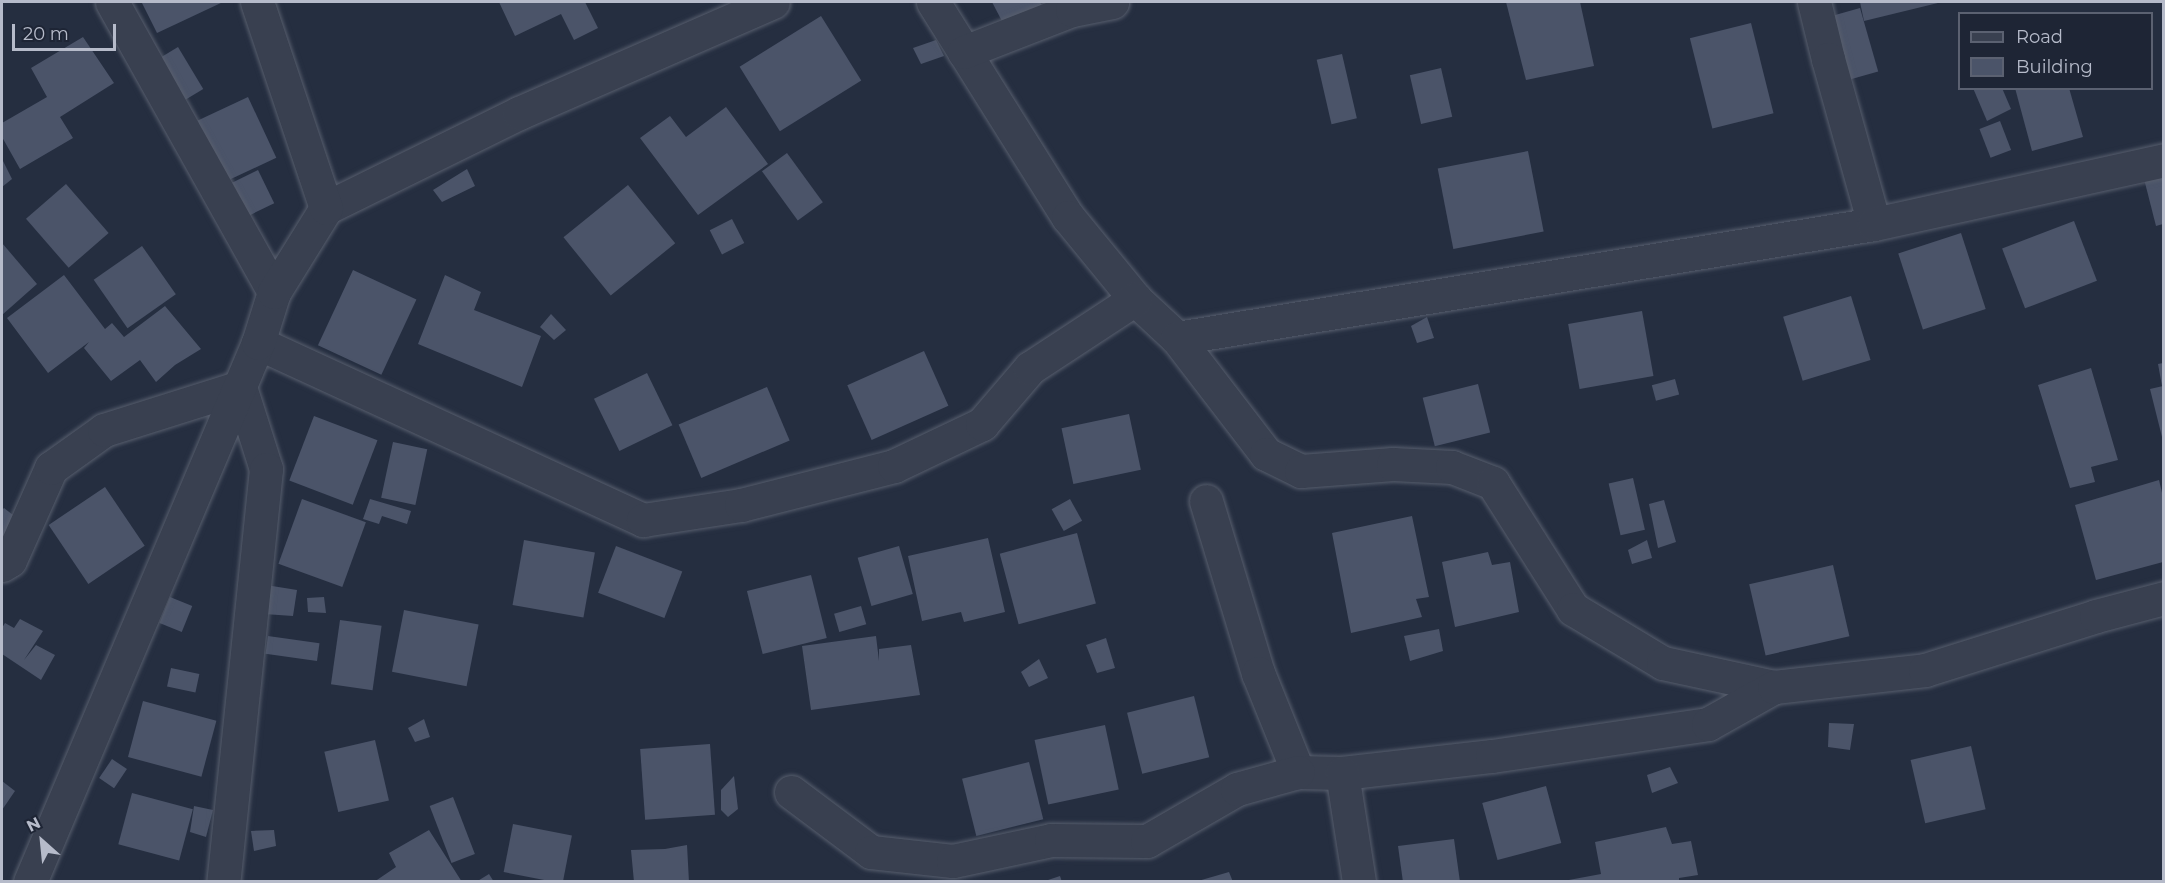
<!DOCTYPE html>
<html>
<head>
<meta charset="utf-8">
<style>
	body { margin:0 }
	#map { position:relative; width:2165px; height:883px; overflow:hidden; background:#252e40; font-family:Montserrat,sans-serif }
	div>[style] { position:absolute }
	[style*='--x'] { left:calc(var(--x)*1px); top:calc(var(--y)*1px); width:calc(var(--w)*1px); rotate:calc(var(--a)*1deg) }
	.building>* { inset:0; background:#4b5469; transform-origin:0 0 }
	.roads { filter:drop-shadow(0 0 2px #575e6d) drop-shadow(0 0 2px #575e6d) }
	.street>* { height:33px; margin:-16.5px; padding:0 16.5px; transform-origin:16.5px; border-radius:16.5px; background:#394050 }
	span { translate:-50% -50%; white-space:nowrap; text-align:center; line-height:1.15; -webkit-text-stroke:4.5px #1e2535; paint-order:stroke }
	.frame { position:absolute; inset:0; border:3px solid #b6bbca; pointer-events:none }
	.legend { position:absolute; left:1958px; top:12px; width:195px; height:78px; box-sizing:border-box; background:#1e2535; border:2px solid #5b6171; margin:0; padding:8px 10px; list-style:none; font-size:18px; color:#b6bbca }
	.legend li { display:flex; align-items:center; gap:12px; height:30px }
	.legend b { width:30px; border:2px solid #5b6171 }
	.north { position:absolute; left:12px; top:811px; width:60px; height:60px; -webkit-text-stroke:4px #1e2535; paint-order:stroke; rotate:333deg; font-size:16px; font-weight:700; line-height:24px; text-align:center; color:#b6bbca }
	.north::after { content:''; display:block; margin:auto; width:21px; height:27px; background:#b6bbca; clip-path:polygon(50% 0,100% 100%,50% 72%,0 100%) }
	.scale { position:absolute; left:12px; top:24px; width:104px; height:27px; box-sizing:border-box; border:3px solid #b6bbca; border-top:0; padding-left:8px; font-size:18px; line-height:21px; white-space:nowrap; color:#b6bbca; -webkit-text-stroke:4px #1e2535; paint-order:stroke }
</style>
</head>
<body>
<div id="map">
	<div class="building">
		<div style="clip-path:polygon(145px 2px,223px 2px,157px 33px,142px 3px)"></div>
		<div style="clip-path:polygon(499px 2px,585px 2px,598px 28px,574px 40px,561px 14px,515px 36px)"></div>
		<div style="clip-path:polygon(992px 2px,1040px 2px,1042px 6px,1004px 25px)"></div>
		<div style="clip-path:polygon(1506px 2px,1580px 2px,1594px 66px,1526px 80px)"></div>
		<div style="clip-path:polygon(1860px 2px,1942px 2px,1864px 21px)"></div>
		<div style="left:1860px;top:8px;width:66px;height:34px;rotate:74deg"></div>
		<div style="left:821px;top:16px;width:76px;height:96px;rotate:58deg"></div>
		<div style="left:1751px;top:23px;width:93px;height:63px;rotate:76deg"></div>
		<div style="clip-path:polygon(83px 37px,114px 83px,60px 117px,73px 138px,20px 169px,2px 137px,2px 123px,47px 97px,31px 68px)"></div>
		<div style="clip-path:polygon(936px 40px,944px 56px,921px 64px,913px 48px)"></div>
		<div style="left:178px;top:47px;width:49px;height:30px;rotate:59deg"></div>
		<div style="left:1342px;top:54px;width:66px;height:26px;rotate:77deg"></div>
		<div style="left:1441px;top:68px;width:50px;height:32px;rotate:77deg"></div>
		<div style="clip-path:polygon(1973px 88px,2002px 88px,2011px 109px,1987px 121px)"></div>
		<div style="clip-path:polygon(2015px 88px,2069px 88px,2083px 137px,2032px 151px)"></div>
		<div style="left:248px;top:97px;width:67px;height:56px;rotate:65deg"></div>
		<div style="clip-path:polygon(726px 107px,768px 164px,698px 215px,640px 138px,670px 116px,686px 137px)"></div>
		<div style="left:2000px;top:121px;width:31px;height:22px;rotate:69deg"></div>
		<div style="left:1528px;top:151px;width:82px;height:92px;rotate:79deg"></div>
		<div style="left:787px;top:153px;width:61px;height:31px;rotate:54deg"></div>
		<div style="clip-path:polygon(2px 159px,12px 179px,2px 187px)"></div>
		<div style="clip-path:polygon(2163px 165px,2163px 224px,2156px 226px,2142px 171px)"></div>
		<div style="clip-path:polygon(467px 169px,475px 186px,442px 202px,433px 190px)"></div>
		<div style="left:258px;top:170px;width:37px;height:34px;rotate:64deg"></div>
		<div style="left:66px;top:184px;width:65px;height:53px;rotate:49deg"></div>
		<div style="left:628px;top:185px;width:75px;height:83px;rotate:51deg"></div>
		<div style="left:732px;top:219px;width:27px;height:25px;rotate:63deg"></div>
		<div style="left:2074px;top:221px;width:64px;height:77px;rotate:69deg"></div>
		<div style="left:1961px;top:233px;width:80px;height:66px;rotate:72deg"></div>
		<div style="clip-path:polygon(2px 243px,37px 284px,2px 315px)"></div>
		<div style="left:142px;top:246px;width:59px;height:59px;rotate:55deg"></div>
		<div style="left:353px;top:270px;width:70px;height:83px;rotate:25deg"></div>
		<div style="clip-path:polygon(64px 275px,105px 329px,112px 323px,124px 337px,165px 306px,201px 349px,175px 365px,156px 382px,140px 360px,111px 381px,84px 348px,89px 342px,48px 373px,7px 318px)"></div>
		<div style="clip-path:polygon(445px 275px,481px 292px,474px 310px,541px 336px,522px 387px,418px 344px)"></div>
		<div style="left:1851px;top:296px;width:67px;height:71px;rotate:73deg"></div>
		<div style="left:1642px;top:311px;width:66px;height:75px;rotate:80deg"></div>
		<div style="clip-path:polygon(551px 314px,566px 330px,554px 340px,540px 327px)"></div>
		<div style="clip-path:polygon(1427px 317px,1434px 338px,1417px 343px,1411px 326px)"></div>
		<div style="left:924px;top:351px;width:60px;height:84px;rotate:66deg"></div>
		<div style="clip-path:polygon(2163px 363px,2163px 386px,2162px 386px,2158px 364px)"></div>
		<div style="clip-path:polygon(2091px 368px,2118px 460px,2091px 467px,2095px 482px,2070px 488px,2038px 385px)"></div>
		<div style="left:647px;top:373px;width:58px;height:59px;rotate:64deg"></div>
		<div style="left:1675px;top:379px;width:16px;height:24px;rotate:75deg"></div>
		<div style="left:1478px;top:384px;width:50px;height:57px;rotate:76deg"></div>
		<div style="clip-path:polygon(2163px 386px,2163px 441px,2150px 389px)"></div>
		<div style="left:767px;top:387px;width:58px;height:96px;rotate:67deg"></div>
		<div style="left:1129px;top:414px;width:57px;height:69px;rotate:78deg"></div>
		<div style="left:314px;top:416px;width:68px;height:69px;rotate:21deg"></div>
		<div style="left:393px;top:442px;width:35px;height:57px;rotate:12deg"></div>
		<div style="left:1633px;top:478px;width:53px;height:25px;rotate:77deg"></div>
		<div style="clip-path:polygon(2159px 480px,2163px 497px,2163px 562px,2096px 580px,2075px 505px)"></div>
		<div style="left:105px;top:487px;width:71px;height:68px;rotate:56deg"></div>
		<div style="left:302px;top:499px;width:68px;height:69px;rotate:20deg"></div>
		<div style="clip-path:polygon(370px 499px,411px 511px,407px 524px,382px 516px,379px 524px,363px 519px)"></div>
		<div style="left:1070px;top:499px;width:25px;height:21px;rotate:61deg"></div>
		<div style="clip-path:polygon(1664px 500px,1676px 542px,1658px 548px,1649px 504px)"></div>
		<div style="clip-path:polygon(4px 508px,22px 522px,2px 545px,2px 510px)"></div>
		<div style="clip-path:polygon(1412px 516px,1429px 597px,1416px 599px,1422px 617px,1351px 633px,1332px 533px)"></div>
		<div style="left:1077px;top:533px;width:73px;height:80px;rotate:75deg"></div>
		<div style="clip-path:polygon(988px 538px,1005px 612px,964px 622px,961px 612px,922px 621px,908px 556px)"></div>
		<div style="left:524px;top:540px;width:72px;height:66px;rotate:10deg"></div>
		<div style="clip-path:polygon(1647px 540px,1652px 558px,1632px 564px,1628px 550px)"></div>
		<div style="left:616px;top:546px;width:71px;height:50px;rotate:21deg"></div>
		<div style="left:899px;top:546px;width:50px;height:43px;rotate:74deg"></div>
		<div style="clip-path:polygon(1488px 552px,1492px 565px,1510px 562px,1519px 612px,1455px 627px,1442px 562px)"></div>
		<div style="left:1833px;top:565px;width:73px;height:86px;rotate:77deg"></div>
		<div style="left:811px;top:575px;width:65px;height:66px;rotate:76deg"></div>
		<div style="clip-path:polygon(266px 585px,297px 590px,293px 616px,264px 614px)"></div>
		<div style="left:170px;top:597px;width:24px;height:28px;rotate:22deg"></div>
		<div style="clip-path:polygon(324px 597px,326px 613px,308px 612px,307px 598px)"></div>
		<div style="left:861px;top:606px;width:19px;height:28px;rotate:74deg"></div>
		<div style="left:404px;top:610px;width:76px;height:63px;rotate:11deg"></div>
		<div style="clip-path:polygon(20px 619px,43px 631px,24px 660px,36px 645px,55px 655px,41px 680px,2px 654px,2px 628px,5px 623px,14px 628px)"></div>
		<div style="left:340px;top:620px;width:42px;height:65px;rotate:8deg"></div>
		<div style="clip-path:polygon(1439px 629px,1443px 651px,1410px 661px,1404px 636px)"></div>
		<div style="left:268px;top:636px;width:52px;height:18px;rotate:8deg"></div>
		<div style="clip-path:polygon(876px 636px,879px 661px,879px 649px,911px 645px,920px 695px,811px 710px,802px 646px)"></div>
		<div style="clip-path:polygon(1106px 638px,1115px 668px,1097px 673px,1086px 645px)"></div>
		<div style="clip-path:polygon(1039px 659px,1048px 678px,1029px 687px,1021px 672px)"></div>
		<div style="left:171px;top:668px;width:29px;height:19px;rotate:12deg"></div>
		<div style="left:1194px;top:696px;width:63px;height:69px;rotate:76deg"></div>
		<div style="left:143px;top:701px;width:76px;height:58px;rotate:15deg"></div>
		<div style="clip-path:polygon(424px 719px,430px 737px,415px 742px,408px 728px)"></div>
		<div style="clip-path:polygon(1829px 723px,1854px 724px,1850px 750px,1828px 747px)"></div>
		<div style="left:1105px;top:725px;width:66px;height:72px;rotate:78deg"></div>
		<div style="left:375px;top:740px;width:62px;height:52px;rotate:77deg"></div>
		<div style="left:710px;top:744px;width:71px;height:70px;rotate:86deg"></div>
		<div style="left:1971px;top:746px;width:65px;height:62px;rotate:77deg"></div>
		<div style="left:112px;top:759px;width:18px;height:23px;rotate:34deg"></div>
		<div style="left:1029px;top:762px;width:59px;height:69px;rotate:76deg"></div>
		<div style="clip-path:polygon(1670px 767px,1678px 783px,1652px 793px,1647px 775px)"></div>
		<div style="clip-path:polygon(734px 776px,738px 809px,728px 817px,721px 810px,721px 790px)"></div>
		<div style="clip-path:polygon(2px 781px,15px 791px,2px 810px)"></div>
		<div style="left:1546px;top:786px;width:59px;height:66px;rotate:75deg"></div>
		<div style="left:132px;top:793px;width:63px;height:53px;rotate:15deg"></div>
		<div style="left:453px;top:797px;width:61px;height:25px;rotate:69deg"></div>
		<div style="clip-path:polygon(194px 806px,213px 810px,206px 837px,190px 832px)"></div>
		<div style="left:513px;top:824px;width:60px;height:49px;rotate:11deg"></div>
		<div style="clip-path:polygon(1666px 827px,1672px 844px,1691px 841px,1698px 875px,1679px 878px,1679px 882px,1558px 882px,1601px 874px,1595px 842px)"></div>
		<div style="clip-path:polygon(274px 830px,276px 846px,254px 851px,251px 831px)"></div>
		<div style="clip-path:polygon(429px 830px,462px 882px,374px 882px,396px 867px,389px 853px)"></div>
		<div style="clip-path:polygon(1454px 839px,1460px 882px,1403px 882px,1398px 846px)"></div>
		<div style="clip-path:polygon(687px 845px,689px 882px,634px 882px,631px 850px,665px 849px)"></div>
		<div style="clip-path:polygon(1229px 872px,1233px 882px,1198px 882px,1198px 881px)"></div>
		<div style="clip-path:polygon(489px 874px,494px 882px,476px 882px)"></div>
		<div style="clip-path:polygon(1060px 876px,1062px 882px,1045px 882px,1045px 881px)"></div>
	</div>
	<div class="roads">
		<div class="street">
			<div style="--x:112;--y:2;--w:332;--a:60.8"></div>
			<div style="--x:933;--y:2;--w:254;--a:57.9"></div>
			<div style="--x:1068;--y:217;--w:106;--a:50.7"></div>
			<div style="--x:1135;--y:299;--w:57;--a:42.9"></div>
			<div style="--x:1177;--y:338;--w:146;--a:52.5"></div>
			<div style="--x:1266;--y:454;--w:39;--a:26"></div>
			<div style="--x:1301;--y:471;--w:92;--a:-4.4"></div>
			<div style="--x:1393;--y:464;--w:59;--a:2.9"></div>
			<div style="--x:1452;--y:467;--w:44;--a:21.3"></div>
			<div style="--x:1493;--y:483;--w:149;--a:57.6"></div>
			<div style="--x:1573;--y:609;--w:105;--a:31"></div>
			<div style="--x:1663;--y:663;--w:114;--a:12.2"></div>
			<div style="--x:1814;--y:2;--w:59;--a:76.2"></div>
			<div style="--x:1828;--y:59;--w:171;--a:74.4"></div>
			<div style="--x:964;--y:52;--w:116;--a:-21.3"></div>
			<div style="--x:1072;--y:10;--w:41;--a:-11.3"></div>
			<div style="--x:326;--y:208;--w:215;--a:-26.2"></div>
			<div style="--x:519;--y:113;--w:277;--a:-23.6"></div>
			<div style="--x:1177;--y:338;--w:706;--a:-9.29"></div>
			<div style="--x:1874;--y:224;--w:297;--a:-12.4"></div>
			<div style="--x:258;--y:343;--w:424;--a:24.7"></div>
			<div style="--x:643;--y:520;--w:99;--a:-8.7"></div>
			<div style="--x:741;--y:505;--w:158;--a:-14.3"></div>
			<div style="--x:894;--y:466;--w:98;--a:-25.5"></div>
			<div style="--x:982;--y:424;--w:74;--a:-49.4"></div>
			<div style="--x:1030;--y:368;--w:126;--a:-33.3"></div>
			<div style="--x:1206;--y:501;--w:180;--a:73.2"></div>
			<div style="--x:1258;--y:673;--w:107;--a:68"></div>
			<div style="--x:1298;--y:772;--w:44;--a:1.3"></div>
			<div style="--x:1342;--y:773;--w:151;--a:-6.5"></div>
			<div style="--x:1492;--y:756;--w:218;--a:-8.4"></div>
			<div style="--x:1708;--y:724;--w:76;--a:-29.3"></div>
			<div style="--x:1774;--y:687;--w:152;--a:-6.4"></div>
			<div style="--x:1925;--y:670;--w:179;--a:-17.5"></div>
			<div style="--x:2096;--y:616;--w:70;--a:-14.8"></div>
			<div style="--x:2;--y:565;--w:9;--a:-32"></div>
			<div style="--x:10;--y:560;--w:101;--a:-66"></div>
			<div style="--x:51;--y:468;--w:65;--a:-35.6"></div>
			<div style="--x:104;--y:430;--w:143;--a:-17.5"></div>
			<div style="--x:240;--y:387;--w:86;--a:72.4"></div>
			<div style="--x:266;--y:469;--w:415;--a:95.9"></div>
			<div style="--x:1342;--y:773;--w:110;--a:81.1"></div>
			<div style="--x:791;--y:792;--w:100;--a:36.9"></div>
			<div style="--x:871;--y:852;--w:82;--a:6.3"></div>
			<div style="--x:953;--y:861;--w:100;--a:-12.1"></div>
			<div style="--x:1051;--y:840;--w:96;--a:0.6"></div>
			<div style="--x:1147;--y:841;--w:104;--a:-30"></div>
			<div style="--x:1237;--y:789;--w:63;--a:-15.6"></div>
			<div style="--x:30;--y:882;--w:585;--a:-67.07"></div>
			<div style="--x:258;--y:343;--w:53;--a:-72.6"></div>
			<div style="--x:274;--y:292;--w:99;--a:-58.2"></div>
			<div style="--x:326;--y:208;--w:217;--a:-108.5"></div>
		</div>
	</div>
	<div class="frame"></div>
	<ul class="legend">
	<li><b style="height:8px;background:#394050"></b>Road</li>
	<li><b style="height:16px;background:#4b5469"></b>Building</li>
	</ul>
	<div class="north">N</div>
	<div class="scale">20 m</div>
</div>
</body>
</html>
